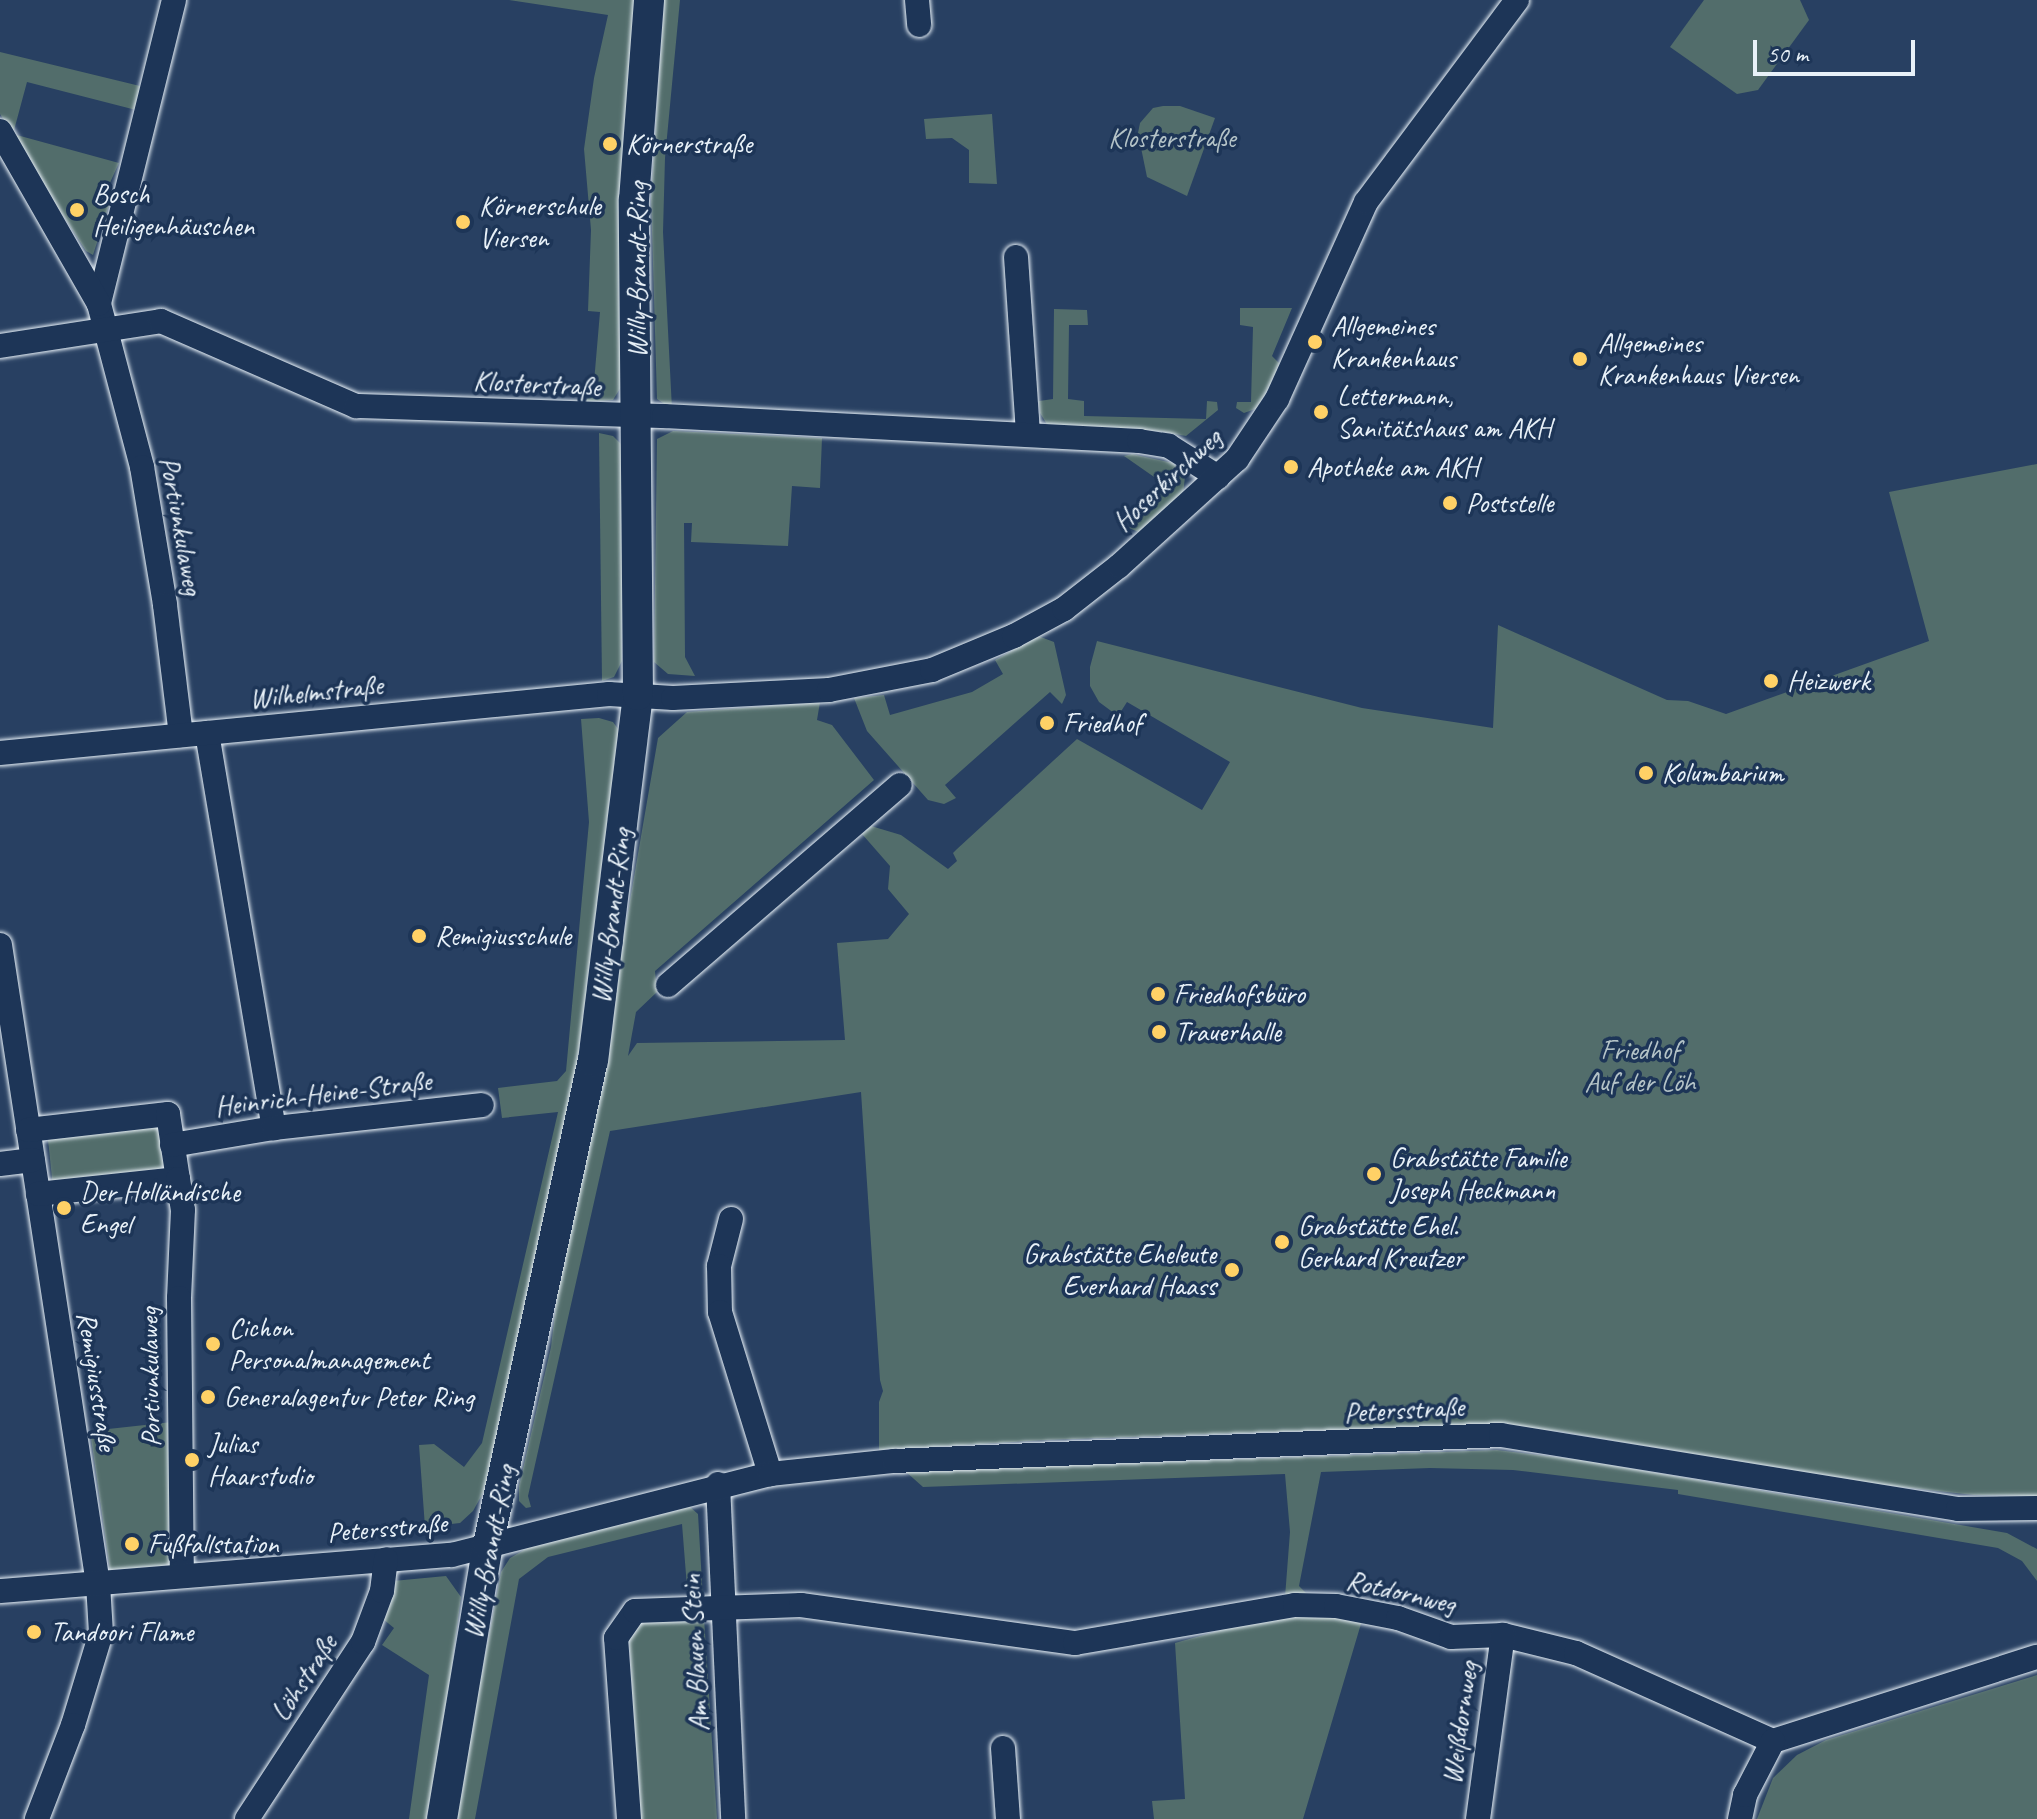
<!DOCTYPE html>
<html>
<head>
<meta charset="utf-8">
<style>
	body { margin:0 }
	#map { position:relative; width:2037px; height:1819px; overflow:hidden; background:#284062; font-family:Caveat,sans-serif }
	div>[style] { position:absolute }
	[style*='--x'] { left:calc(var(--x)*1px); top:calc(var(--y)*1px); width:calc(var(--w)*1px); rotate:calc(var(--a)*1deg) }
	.green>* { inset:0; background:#526d6b; transform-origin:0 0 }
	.roads { filter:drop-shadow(0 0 2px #e8f1f8) drop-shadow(0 0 2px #e8f1f8) }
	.minor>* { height:24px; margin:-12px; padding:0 12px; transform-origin:12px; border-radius:12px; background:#1d3557 }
	.major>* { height:30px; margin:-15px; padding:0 15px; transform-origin:15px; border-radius:15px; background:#1d3557 }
	.dots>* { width:22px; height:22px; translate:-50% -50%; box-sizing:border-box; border:4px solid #1d3557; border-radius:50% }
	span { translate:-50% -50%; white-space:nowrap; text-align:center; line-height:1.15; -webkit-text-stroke:7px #1d3557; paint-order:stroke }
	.park-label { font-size:28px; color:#b4c3c7 }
	.poi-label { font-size:28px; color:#e8f1f8 }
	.left { translate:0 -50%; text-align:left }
	.right { translate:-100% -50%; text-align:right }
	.street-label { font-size:28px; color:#e8f1f8 }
	.scale { position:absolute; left:1753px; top:40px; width:162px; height:36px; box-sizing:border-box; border:4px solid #e8f1f8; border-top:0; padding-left:10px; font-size:24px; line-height:28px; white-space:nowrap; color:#e8f1f8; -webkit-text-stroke:6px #1d3557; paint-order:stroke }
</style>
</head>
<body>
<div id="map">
	<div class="green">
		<div style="clip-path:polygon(509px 0,637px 0,626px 379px,613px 400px,584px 402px,593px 394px,600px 312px,588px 311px,591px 230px,584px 149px,594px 78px,608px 15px)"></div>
		<div style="clip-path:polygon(664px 0,680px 0,665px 158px,663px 232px,672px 409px,657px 399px,651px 196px)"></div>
		<div style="clip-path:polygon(1704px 0,1800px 0,1809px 20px,1758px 90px,1737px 94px,1670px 47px)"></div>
		<div style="clip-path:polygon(0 52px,140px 86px,136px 110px,27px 82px,13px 134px,119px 163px,102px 200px,110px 202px,93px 255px,86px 251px,49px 194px,0 114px)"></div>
		<div style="clip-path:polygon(1163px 106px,1180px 106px,1215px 118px,1187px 196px,1147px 177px,1138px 133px,1140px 123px,1153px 108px)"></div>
		<div style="clip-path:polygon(992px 114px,997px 184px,969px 183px,969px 150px,952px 138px,926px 139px,924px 119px)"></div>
		<div style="clip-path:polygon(1240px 308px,1292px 308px,1272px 356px,1281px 365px,1258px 408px,1244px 413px,1236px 408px,1237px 402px,1251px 402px,1253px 327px,1240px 325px)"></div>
		<div style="clip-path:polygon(1054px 309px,1087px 310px,1088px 325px,1069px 325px,1068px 399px,1084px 401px,1084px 416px,1206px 419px,1207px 401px,1217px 402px,1218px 410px,1186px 436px,1158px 431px,1048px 426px,1040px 413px,1039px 401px,1053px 399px)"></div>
		<div style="clip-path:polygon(673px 431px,822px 438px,820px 488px,792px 486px,788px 546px,691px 542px,692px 523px,684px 523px,685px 657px,695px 676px,668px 674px,654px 662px,657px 439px)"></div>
		<div style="clip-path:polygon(599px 433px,613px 436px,624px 447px,622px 661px,614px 677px,602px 681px)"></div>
		<div style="clip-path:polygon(1132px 454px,1173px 463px,1185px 477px,1183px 494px,1141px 533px,1129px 528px,1159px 496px,1161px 487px,1157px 479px,1124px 456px)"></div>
		<div style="clip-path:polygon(2037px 464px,2037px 1496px,1974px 1495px,1864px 1483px,1557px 1431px,1475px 1425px,1047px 1440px,879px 1450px,879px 1402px,883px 1391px,880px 1380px,861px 1092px,610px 1131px,528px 1496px,531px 1507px,526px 1508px,519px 1501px,519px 1486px,551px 1347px,561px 1261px,592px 1120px,658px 738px,687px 712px,820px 702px,817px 720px,832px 725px,874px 780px,655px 971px,657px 992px,636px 1012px,628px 1056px,637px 1043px,845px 1040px,837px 943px,888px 939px,909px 914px,888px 889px,890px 866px,862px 834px,871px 826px,901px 835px,948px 869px,957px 861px,953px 853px,957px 849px,1077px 739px,1202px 810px,1230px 762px,1127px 702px,1118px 716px,1099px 702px,1090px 686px,1090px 667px,1097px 641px,1362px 708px,1493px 728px,1498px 625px,1667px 700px,1688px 701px,1726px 714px,1929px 641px,1889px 492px)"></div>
		<div style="clip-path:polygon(1038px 636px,1054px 642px,1066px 695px,1062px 704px,1050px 692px,945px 785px,956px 798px,944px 804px,928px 800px,867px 731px,854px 698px,884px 695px,890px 715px,972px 692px,1003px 674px,995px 660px)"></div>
		<div style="clip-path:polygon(599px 718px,613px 722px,621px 733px,583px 1057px,492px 1477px,473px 1511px,460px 1523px,425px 1527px,419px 1445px,434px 1444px,464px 1467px,482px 1443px,558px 1112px,502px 1118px,498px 1088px,557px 1081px,566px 1071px,589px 822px,581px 719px)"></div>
		<div style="left:162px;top:1124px;width:49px;height:115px;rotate:84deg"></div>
		<div style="clip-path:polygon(172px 1422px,172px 1565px,110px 1570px,90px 1431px)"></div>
		<div style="clip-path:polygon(1497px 1450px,1581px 1460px,2007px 1533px,2037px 1549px,2037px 1581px,2022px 1561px,1998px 1548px,1678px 1494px,1678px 1490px,1513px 1470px,1430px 1468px,1321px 1472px,1299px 1586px,1309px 1596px,1285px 1597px,1290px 1532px,1285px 1474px,923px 1487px,905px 1471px)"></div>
		<div style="clip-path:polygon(690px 1507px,698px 1514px,703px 1600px,688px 1600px,682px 1524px,548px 1557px,519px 1579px,475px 1819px,454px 1819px,501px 1572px,510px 1558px,529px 1547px)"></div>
		<div style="clip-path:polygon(446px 1576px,461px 1597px,432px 1819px,409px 1819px,429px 1675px,382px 1645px,394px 1628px,383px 1619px,393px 1581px)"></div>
		<div style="clip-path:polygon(1322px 1614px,1363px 1617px,1303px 1819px,1154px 1819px,1152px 1801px,1185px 1799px,1175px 1643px,1242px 1624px)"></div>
		<div style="clip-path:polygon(704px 1618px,717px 1819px,639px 1819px,629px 1636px,639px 1624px,646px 1622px)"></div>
		<div style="clip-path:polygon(2037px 1675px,2037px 1819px,1757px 1819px,1773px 1778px,1797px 1755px,1826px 1740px)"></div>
	</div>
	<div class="roads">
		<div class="minor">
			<div style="--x:174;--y:0;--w:313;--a:103.9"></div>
			<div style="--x:99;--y:304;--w:169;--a:75.2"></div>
			<div style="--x:142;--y:467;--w:140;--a:80.5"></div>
			<div style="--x:165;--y:605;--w:131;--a:83"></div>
			<div style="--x:917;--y:0;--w:25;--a:85"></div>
			<div style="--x:0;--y:131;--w:199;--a:60.2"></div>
			<div style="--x:1016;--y:257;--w:178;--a:86.1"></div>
			<div style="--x:0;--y:346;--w:163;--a:-8.8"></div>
			<div style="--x:161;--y:321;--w:213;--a:23.6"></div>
			<div style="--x:356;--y:406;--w:308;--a:1.9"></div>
			<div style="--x:664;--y:416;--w:476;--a:3"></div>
			<div style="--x:1139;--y:441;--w:30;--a:9"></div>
			<div style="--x:1169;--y:446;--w:58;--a:32.3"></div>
			<div style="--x:207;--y:733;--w:401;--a:80.4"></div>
			<div style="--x:0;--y:753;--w:612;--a:-5.53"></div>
			<div style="--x:609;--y:694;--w:64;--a:3.6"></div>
			<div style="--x:673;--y:698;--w:156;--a:-2.9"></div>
			<div style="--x:829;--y:690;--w:105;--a:-11"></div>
			<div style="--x:932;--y:670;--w:89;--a:-22.5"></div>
			<div style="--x:1014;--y:636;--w:57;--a:-28.4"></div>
			<div style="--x:1064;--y:609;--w:70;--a:-38"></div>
			<div style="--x:1119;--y:566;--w:159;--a:-42.2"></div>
			<div style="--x:1237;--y:459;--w:72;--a:-56.3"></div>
			<div style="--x:1277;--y:399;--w:216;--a:-65.7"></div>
			<div style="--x:1366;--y:202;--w:252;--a:-53.2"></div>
			<div style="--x:0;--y:945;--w:646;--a:81.28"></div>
			<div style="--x:98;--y:1584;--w:49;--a:86.5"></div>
			<div style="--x:101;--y:1633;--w:96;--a:106.9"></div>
			<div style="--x:73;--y:1725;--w:101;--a:111"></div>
			<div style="--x:668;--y:985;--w:306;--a:-40.8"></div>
			<div style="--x:28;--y:1130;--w:141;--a:-6.5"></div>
			<div style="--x:168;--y:1114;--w:66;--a:81.3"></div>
			<div style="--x:178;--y:1179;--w:141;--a:173.9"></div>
			<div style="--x:172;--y:1145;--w:103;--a:-9.5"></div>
			<div style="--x:274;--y:1128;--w:209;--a:-6.3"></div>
			<div style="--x:0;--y:1164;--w:33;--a:-7"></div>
			<div style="--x:178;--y:1179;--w:31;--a:81"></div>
			<div style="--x:183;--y:1210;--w:88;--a:92.6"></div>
			<div style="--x:179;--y:1298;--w:277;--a:89.4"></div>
			<div style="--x:731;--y:1219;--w:49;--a:104.3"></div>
			<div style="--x:719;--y:1266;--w:46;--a:88.8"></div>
			<div style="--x:720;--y:1312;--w:170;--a:72.8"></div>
			<div style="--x:718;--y:1484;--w:335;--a:87.4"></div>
			<div style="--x:0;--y:1591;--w:453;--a:-4.6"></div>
			<div style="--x:452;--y:1555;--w:328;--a:-14.3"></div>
			<div style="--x:770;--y:1474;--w:125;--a:-6"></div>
			<div style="--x:894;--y:1461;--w:608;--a:-2.45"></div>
			<div style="--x:1501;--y:1435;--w:463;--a:9.2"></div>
			<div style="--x:1958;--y:1509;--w:79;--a:-0.7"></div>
			<div style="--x:1003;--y:1748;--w:71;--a:86"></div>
			<div style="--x:247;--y:1819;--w:212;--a:-56.8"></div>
			<div style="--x:363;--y:1642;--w:54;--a:-69.6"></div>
			<div style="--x:382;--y:1591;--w:32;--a:-83"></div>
			<div style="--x:629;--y:1819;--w:181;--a:-94.1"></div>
			<div style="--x:616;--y:1638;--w:33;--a:-55"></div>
			<div style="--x:635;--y:1611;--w:166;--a:-2.1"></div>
			<div style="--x:801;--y:1605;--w:277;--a:7.9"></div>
			<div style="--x:1075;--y:1643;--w:223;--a:-9.8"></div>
			<div style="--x:1295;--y:1605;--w:41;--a:1.4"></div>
			<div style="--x:1336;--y:1606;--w:63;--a:11"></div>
			<div style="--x:1398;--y:1618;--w:56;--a:19.7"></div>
			<div style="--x:1451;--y:1637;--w:52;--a:-2.2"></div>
			<div style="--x:1503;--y:1635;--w:75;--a:13.9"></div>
			<div style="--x:1576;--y:1653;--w:216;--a:24.1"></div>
			<div style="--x:1773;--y:1741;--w:277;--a:-17.7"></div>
			<div style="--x:1478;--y:1819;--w:186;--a:-82.3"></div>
			<div style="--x:1740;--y:1819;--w:25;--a:-78"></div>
			<div style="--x:1745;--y:1795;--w:61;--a:-62.6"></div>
		</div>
		<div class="major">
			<div style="--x:442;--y:1819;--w:278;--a:-80.5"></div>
			<div style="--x:488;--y:1545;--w:495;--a:-77.8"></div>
			<div style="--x:593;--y:1061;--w:369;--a:-83"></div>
			<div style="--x:638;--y:695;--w:495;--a:-90.5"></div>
			<div style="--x:634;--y:200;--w:201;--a:-85.7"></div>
		</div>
	</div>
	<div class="dots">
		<div style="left:610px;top:144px;background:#ffd166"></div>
		<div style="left:77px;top:210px;background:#ffd166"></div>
		<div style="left:463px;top:222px;background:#ffd166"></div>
		<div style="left:1315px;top:342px;background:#ffd166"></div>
		<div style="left:1580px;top:359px;background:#ffd166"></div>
		<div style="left:1321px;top:412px;background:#ffd166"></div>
		<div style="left:1291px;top:467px;background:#ffd166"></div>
		<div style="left:1450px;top:503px;background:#ffd166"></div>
		<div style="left:1771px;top:681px;background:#ffd166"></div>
		<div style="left:1047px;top:723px;background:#ffd166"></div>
		<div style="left:1646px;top:773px;background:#ffd166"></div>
		<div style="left:419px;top:936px;background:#ffd166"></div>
		<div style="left:1158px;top:994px;background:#ffd166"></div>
		<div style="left:1159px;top:1032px;background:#ffd166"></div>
		<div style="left:1374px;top:1174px;background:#ffd166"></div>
		<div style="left:64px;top:1208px;background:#ffd166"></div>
		<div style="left:1282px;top:1242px;background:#ffd166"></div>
		<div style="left:1232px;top:1270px;background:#ffd166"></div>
		<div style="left:213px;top:1344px;background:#ffd166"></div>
		<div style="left:208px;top:1397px;background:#ffd166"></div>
		<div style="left:192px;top:1460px;background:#ffd166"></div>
		<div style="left:132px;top:1544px;background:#ffd166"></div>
		<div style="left:34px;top:1632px;background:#ffd166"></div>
	</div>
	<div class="park-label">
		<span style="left:1172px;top:138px">Klosterstraße</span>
		<span style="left:1640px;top:1066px">Friedhof<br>Auf der Löh</span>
	</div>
	<div class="poi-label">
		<span class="left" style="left:626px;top:144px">Körnerstraße</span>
		<span class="left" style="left:93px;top:210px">Bosch<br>Heiligenhäuschen</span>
		<span class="left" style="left:479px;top:222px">Körnerschule<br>Viersen</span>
		<span class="left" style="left:1331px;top:342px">Allgemeines<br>Krankenhaus</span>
		<span class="left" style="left:1598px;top:359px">Allgemeines<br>Krankenhaus Viersen</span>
		<span class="left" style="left:1337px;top:412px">Lettermann,<br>Sanitätshaus am AKH</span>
		<span class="left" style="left:1307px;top:467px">Apotheke am AKH</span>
		<span class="left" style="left:1466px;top:503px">Poststelle</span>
		<span class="left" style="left:1787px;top:681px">Heizwerk</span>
		<span class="left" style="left:1063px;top:723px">Friedhof</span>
		<span class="left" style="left:1662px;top:773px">Kolumbarium</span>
		<span class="left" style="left:435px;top:936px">Remigiusschule</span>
		<span class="left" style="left:1174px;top:994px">Friedhofsbüro</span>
		<span class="left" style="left:1175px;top:1032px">Trauerhalle</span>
		<span class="left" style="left:1390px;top:1174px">Grabstätte Familie<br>Joseph Heckmann</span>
		<span class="left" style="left:80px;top:1208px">Der Holländische<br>Engel</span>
		<span class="left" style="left:1298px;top:1242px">Grabstätte Ehel.<br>Gerhard Kreutzer</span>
		<span class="right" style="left:1216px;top:1270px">Grabstätte Eheleute<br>Everhard Haass</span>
		<span class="left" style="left:229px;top:1344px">Cichon<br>Personalmanagement</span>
		<span class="left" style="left:224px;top:1397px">Generalagentur Peter Ring</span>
		<span class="left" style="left:208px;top:1460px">Julias<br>Haarstudio</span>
		<span class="left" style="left:148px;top:1544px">Fußfallstation</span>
		<span class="left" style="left:50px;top:1632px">Tandoori Flame</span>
	</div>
	<div class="street-label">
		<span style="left:637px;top:270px;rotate:-90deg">Willy-Brandt-Ring</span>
		<span style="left:537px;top:384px;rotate:3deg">Klosterstraße</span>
		<span style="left:1167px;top:480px;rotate:-43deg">Hoserkirchweg</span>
		<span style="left:181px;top:526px;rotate:80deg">Portiunkulaweg</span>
		<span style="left:316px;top:692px;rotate:-6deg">Wilhelmstraße</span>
		<span style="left:611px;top:916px;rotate:-83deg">Willy-Brandt-Ring</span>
		<span style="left:323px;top:1094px;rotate:-7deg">Heinrich-Heine-Straße</span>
		<span style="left:150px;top:1377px;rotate:-91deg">Portiunkulaweg</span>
		<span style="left:97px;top:1381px;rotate:81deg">Remigiusstraße</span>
		<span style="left:1404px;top:1410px;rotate:-3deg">Petersstraße</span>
		<span style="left:387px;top:1528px;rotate:-5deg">Petersstraße</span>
		<span style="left:489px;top:1552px;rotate:-79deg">Willy-Brandt-Ring</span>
		<span style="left:1401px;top:1592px;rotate:13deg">Rotdornweg</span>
		<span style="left:695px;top:1653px;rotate:-93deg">Am Blauen Stein</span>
		<span style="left:304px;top:1678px;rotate:-57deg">Löhstraße</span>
		<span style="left:1460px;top:1723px;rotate:-82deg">Weißdornweg</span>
	</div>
	<div class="scale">50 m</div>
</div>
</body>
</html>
